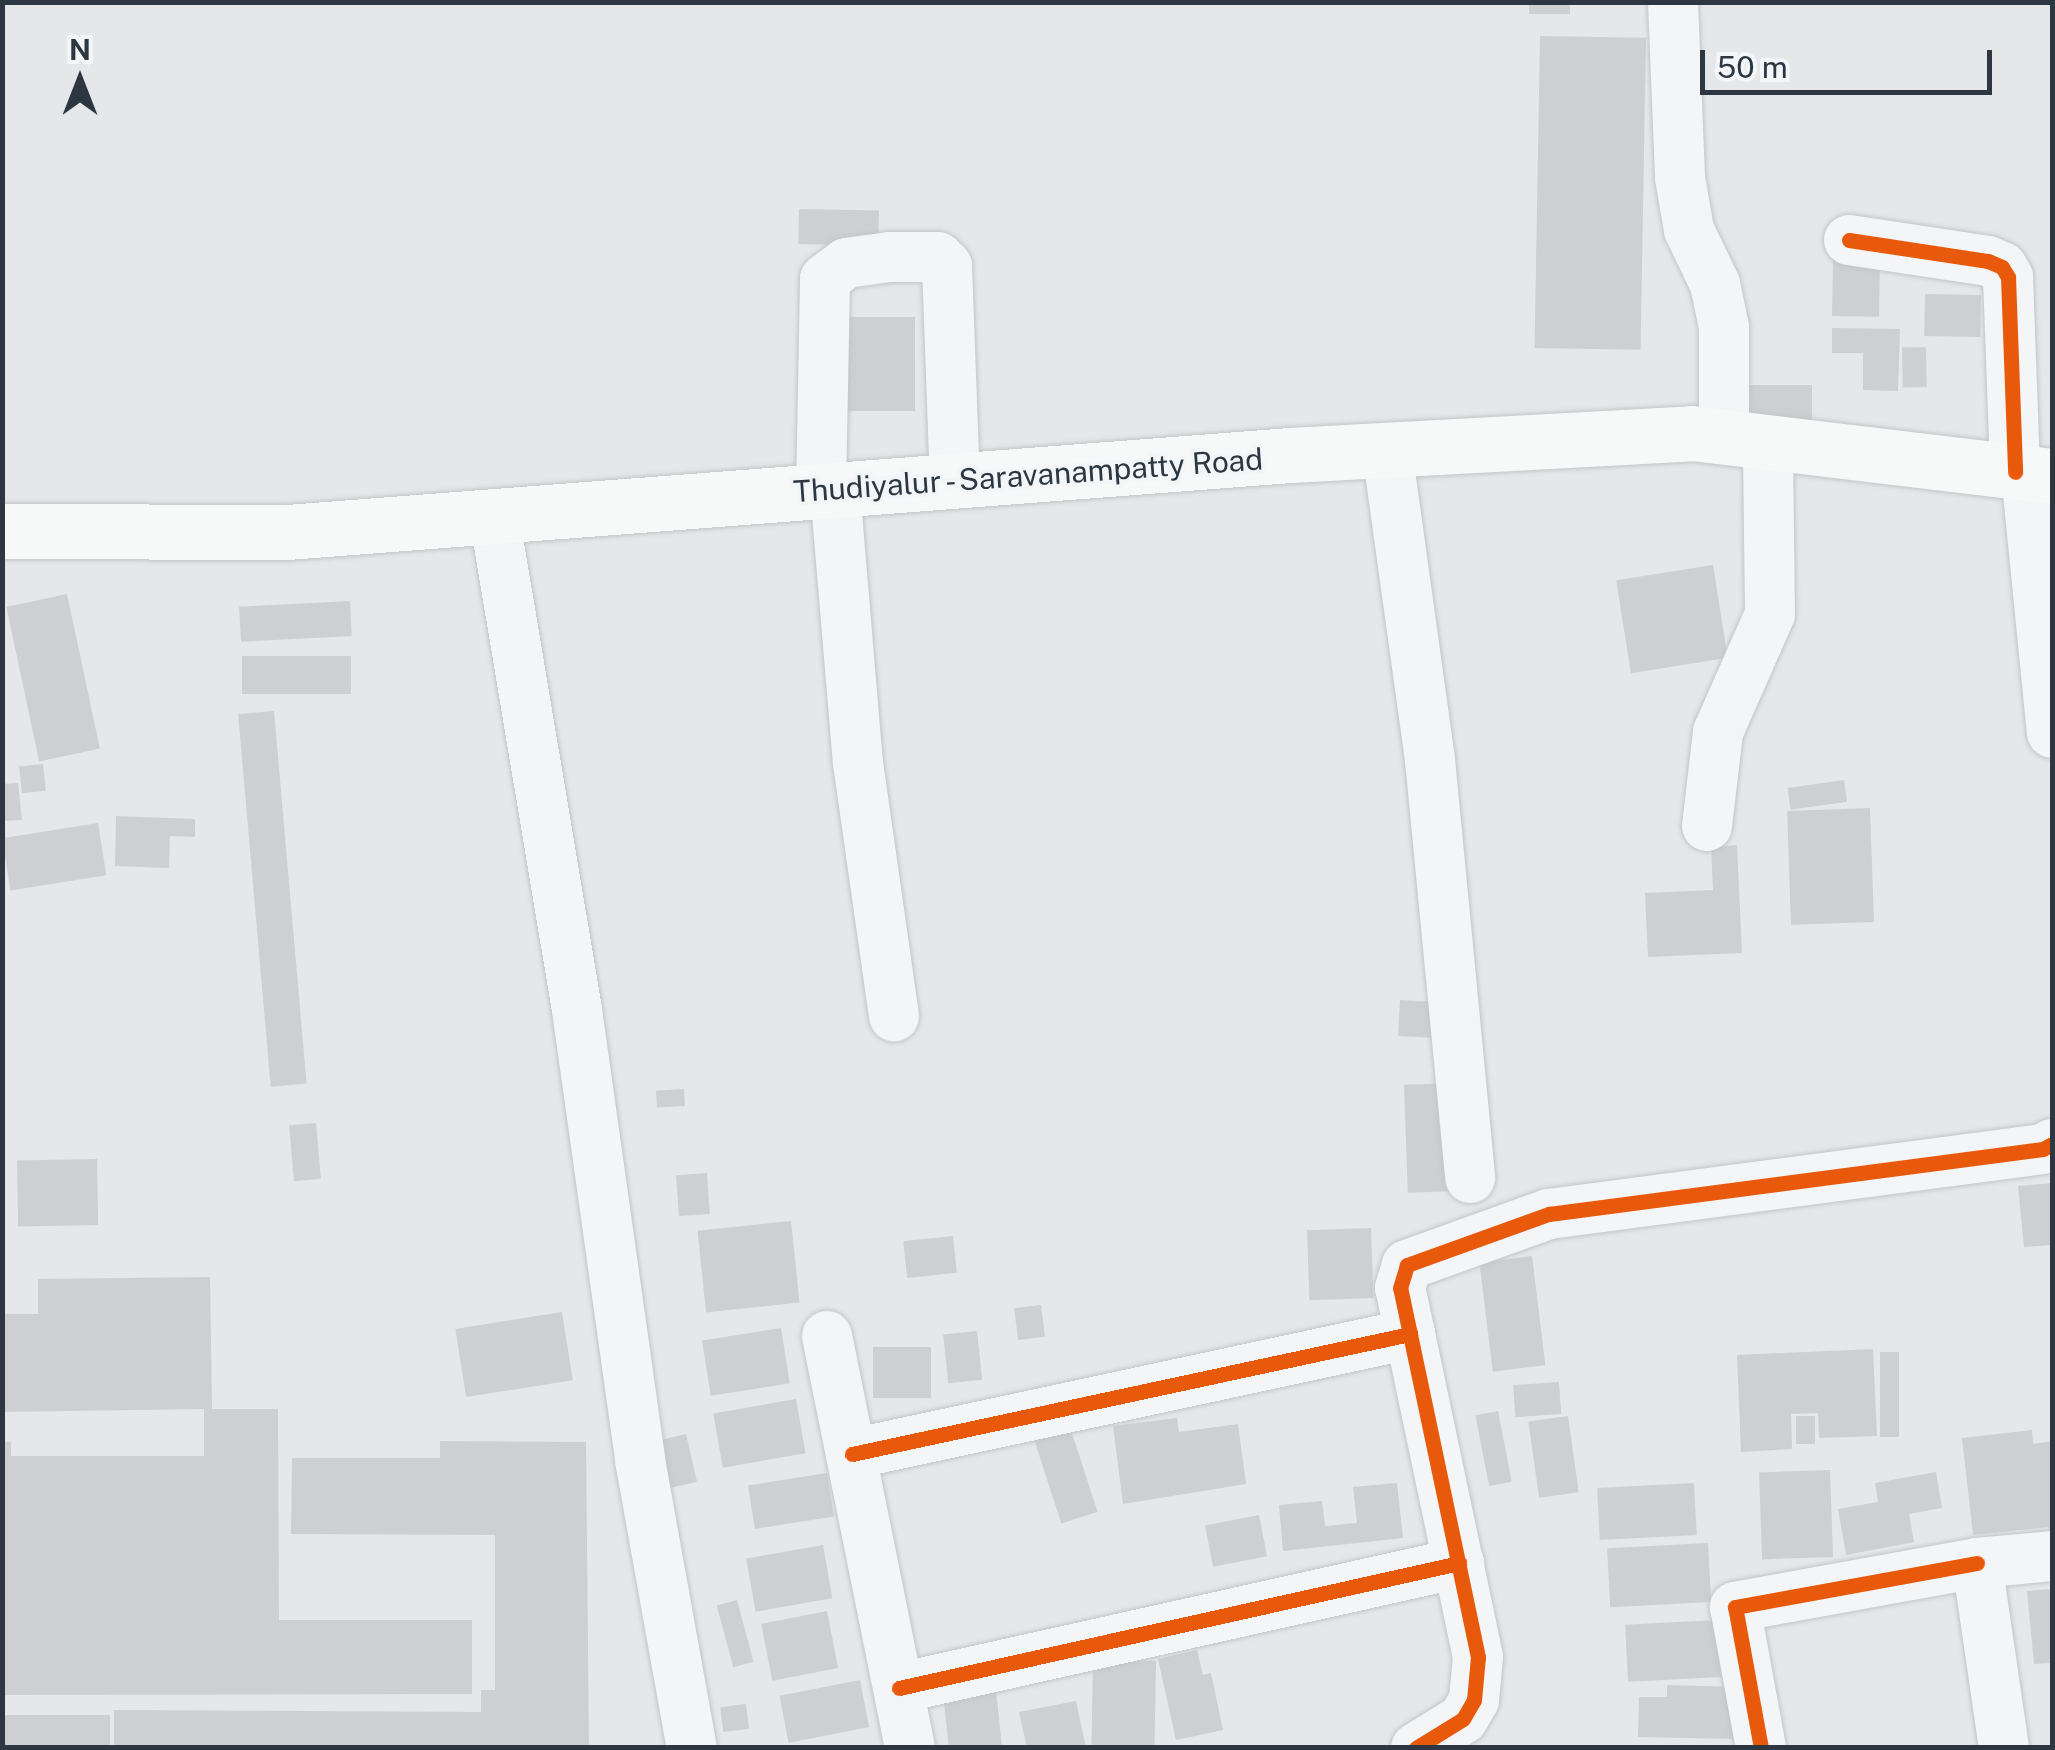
<!DOCTYPE html>
<html>
<head>
<meta charset="utf-8">
<style>
	body { margin:0 }
	#map { position:relative; width:2055px; height:1750px; overflow:hidden; background:#e5e7e9; font-family:"Public Sans",sans-serif }
	div>[style] { position:absolute }
	[style*='--x'] { left:calc(var(--x)*1px); top:calc(var(--y)*1px); width:calc(var(--w)*1px); rotate:calc(var(--a)*1deg) }
	.building>* { inset:0; background:#cdcfd1; transform-origin:0 0 }
	.roads { filter:drop-shadow(0 0 2px #c3c5c7) drop-shadow(0 0 2px #c3c5c7) }
	.minor>* { height:50px; margin:-25px; padding:0 25px; transform-origin:25px; border-radius:25px; background:#f4f5f6 }
	.major>* { height:55px; margin:-27.5px; padding:0 27.5px; transform-origin:27.5px; border-radius:27.5px; background:#f7f8f8 }
	.cycleway>* { height:15px; margin:-7.5px; padding:0 7.5px; transform-origin:7.5px; border-radius:7.5px; background:#e8590c }
	span { translate:-50% -50%; white-space:nowrap; text-align:center; line-height:1.15; -webkit-text-stroke:8px #f3f6f8; paint-order:stroke }
	.street-label { font-size:30px; color:#2c3742 }
	.frame { position:absolute; inset:0; border:5px solid #2c3742; pointer-events:none }
	.north { position:absolute; left:30px; top:30px; width:100px; height:100px; -webkit-text-stroke:8px #f3f6f8; paint-order:stroke; rotate:0deg; font-size:28px; font-weight:700; line-height:40px; text-align:center; color:#2c3742 }
	.north::after { content:''; display:block; margin:auto; width:35px; height:45px; background:#2c3742; clip-path:polygon(50% 0,100% 100%,50% 72%,0 100%) }
	.scale { position:absolute; left:1700px; top:50px; width:292px; height:45px; box-sizing:border-box; border:5px solid #2c3742; border-top:0; padding-left:12px; font-size:30px; line-height:35px; white-space:nowrap; color:#2c3742; -webkit-text-stroke:8px #f3f6f8; paint-order:stroke }
</style>
</head>
<body>
<div id="map">
	<div class="building">
		<div style="left:1529px;top:2px;width:41px;height:12px"></div>
		<div style="left:1540px;top:36px;width:106px;height:312px;rotate:1deg"></div>
		<div style="left:799px;top:209px;width:80px;height:35px;rotate:1deg"></div>
		<div style="left:1833px;top:260px;width:47px;height:56px;rotate:1deg"></div>
		<div style="left:1925px;top:294px;width:56px;height:42px;rotate:1deg"></div>
		<div style="left:845px;top:317px;width:70px;height:94px"></div>
		<div style="clip-path:polygon(1832px 328px,1900px 329px,1898px 391px,1863px 390px,1863px 353px,1832px 353px)"></div>
		<div style="left:1926px;top:347px;width:40px;height:24px;rotate:89deg"></div>
		<div style="left:1812px;top:385px;width:36px;height:64px;rotate:90deg"></div>
		<div style="left:1713px;top:565px;width:94px;height:98px;rotate:81deg"></div>
		<div style="left:67px;top:594px;width:158px;height:62px;rotate:78deg"></div>
		<div style="left:350px;top:601px;width:35px;height:111px;rotate:87deg"></div>
		<div style="left:351px;top:656px;width:38px;height:109px;rotate:90deg"></div>
		<div style="left:274px;top:711px;width:374px;height:36px;rotate:85deg"></div>
		<div style="left:43px;top:764px;width:27px;height:24px;rotate:84deg"></div>
		<div style="left:1844px;top:780px;width:22px;height:57px;rotate:82deg"></div>
		<div style="clip-path:polygon(18px 783px,22px 820px,2px 821px,2px 784px)"></div>
		<div style="left:1870px;top:808px;width:114px;height:83px;rotate:88deg"></div>
		<div style="clip-path:polygon(116px 816px,195px 819px,195px 837px,170px 836px,169px 868px,115px 866px)"></div>
		<div style="left:98px;top:823px;width:53px;height:97px;rotate:81deg"></div>
		<div style="clip-path:polygon(1737px 845px,1742px 953px,1648px 957px,1645px 893px,1713px 890px,1711px 847px)"></div>
		<div style="left:1400px;top:1000px;width:52px;height:36px;rotate:3deg"></div>
		<div style="left:1457px;top:1083px;width:108px;height:53px;rotate:88deg"></div>
		<div style="left:684px;top:1089px;width:17px;height:28px;rotate:87deg"></div>
		<div style="left:316px;top:1123px;width:56px;height:27px;rotate:85deg"></div>
		<div style="left:97px;top:1159px;width:66px;height:80px;rotate:89deg"></div>
		<div style="left:707px;top:1173px;width:41px;height:31px;rotate:86deg"></div>
		<div style="clip-path:polygon(2052px 1183px,2052px 1245px,2024px 1247px,2018px 1186px)"></div>
		<div style="left:791px;top:1221px;width:82px;height:94px;rotate:84deg"></div>
		<div style="left:1371px;top:1228px;width:70px;height:64px;rotate:88deg"></div>
		<div style="left:953px;top:1236px;width:37px;height:50px;rotate:84deg"></div>
		<div style="left:1532px;top:1256px;width:110px;height:53px;rotate:83deg"></div>
		<div style="clip-path:polygon(210px 1277px,212px 1409px,278px 1409px,279px 1620px,472px 1620px,472px 1694px,2px 1695px,2px 1442px,11px 1442px,11px 1456px,204px 1456px,204px 1409px,2px 1412px,2px 1314px,38px 1314px,38px 1279px)"></div>
		<div style="left:1041px;top:1305px;width:32px;height:27px;rotate:83deg"></div>
		<div style="left:562px;top:1312px;width:69px;height:108px;rotate:81deg"></div>
		<div style="left:781px;top:1328px;width:56px;height:80px;rotate:81deg"></div>
		<div style="left:977px;top:1331px;width:49px;height:34px;rotate:84deg"></div>
		<div style="left:931px;top:1347px;width:51px;height:58px;rotate:90deg"></div>
		<div style="clip-path:polygon(1873px 1349px,1877px 1436px,1819px 1438px,1818px 1413px,1791px 1414px,1792px 1449px,1741px 1452px,1737px 1355px)"></div>
		<div style="left:1880px;top:1352px;width:19px;height:85px"></div>
		<div style="left:1559px;top:1382px;width:32px;height:46px;rotate:86deg"></div>
		<div style="left:796px;top:1399px;width:55px;height:84px;rotate:80deg"></div>
		<div style="left:1498px;top:1411px;width:72px;height:23px;rotate:79deg"></div>
		<div style="left:1568px;top:1416px;width:77px;height:40px;rotate:82deg"></div>
		<div style="left:1815px;top:1416px;width:28px;height:19px;rotate:90deg"></div>
		<div style="clip-path:polygon(1177px 1418px,1179px 1432px,1238px 1424px,1246px 1484px,1123px 1504px,1113px 1426px)"></div>
		<div style="left:1070px;top:1427px;width:89px;height:38px;rotate:72deg"></div>
		<div style="clip-path:polygon(2032px 1430px,2033px 1444px,2052px 1441px,2052px 1532px,2048px 1527px,1973px 1535px,1962px 1438px)"></div>
		<div style="left:686px;top:1434px;width:49px;height:31px;rotate:77deg"></div>
		<div style="clip-path:polygon(440px 1441px,586px 1442px,589px 1748px,114px 1748px,114px 1710px,481px 1712px,481px 1690px,495px 1690px,495px 1535px,291px 1534px,292px 1458px,440px 1458px)"></div>
		<div style="left:1830px;top:1470px;width:87px;height:71px;rotate:88deg"></div>
		<div style="clip-path:polygon(1936px 1472px,1942px 1508px,1909px 1514px,1914px 1542px,1846px 1555px,1838px 1509px,1878px 1502px,1875px 1483px)"></div>
		<div style="left:827px;top:1473px;width:44px;height:80px;rotate:81deg"></div>
		<div style="clip-path:polygon(1397px 1483px,1403px 1538px,1283px 1551px,1279px 1505px,1322px 1501px,1325px 1526px,1357px 1523px,1353px 1487px)"></div>
		<div style="left:1694px;top:1483px;width:52px;height:97px;rotate:87deg"></div>
		<div style="left:1259px;top:1515px;width:42px;height:55px;rotate:79deg"></div>
		<div style="left:1708px;top:1543px;width:59px;height:101px;rotate:87deg"></div>
		<div style="left:823px;top:1545px;width:54px;height:78px;rotate:80deg"></div>
		<div style="clip-path:polygon(2052px 1589px,2052px 1663px,2034px 1664px,2027px 1591px)"></div>
		<div style="left:737px;top:1600px;width:64px;height:21px;rotate:75deg"></div>
		<div style="left:827px;top:1611px;width:58px;height:67px;rotate:79deg"></div>
		<div style="left:1718px;top:1620px;width:57px;height:93px;rotate:87deg"></div>
		<div style="clip-path:polygon(1197px 1650px,1203px 1675px,1211px 1673px,1223px 1730px,1176px 1740px,1158px 1659px)"></div>
		<div style="left:1093px;top:1660px;width:63px;height:87px;rotate:1deg"></div>
		<div style="left:860px;top:1680px;width:48px;height:82px;rotate:79deg"></div>
		<div style="clip-path:polygon(1667px 1685px,1737px 1687px,1736px 1739px,1638px 1737px,1639px 1697px,1667px 1697px)"></div>
		<div style="left:996px;top:1690px;width:58px;height:53px;rotate:84deg"></div>
		<div style="clip-path:polygon(1076px 1701px,1086px 1748px,1027px 1748px,1019px 1712px)"></div>
		<div style="left:746px;top:1704px;width:25px;height:26px;rotate:83deg"></div>
		<div style="left:110px;top:1715px;width:33px;height:108px;rotate:90deg"></div>
	</div>
	<div class="roads">
		<div class="minor">
			<div style="--x:1673;--y:2;--w:176;--a:87.7"></div>
			<div style="--x:1680;--y:178;--w:53;--a:80.2"></div>
			<div style="--x:1689;--y:230;--w:60;--a:64.3"></div>
			<div style="--x:1715;--y:284;--w:44;--a:78.2"></div>
			<div style="--x:1724;--y:327;--w:110;--a:90"></div>
			<div style="--x:1849;--y:240;--w:141;--a:8.6"></div>
			<div style="--x:1988;--y:261;--w:15;--a:23"></div>
			<div style="--x:2002;--y:267;--w:12;--a:59"></div>
			<div style="--x:2008;--y:277;--w:195;--a:87.9"></div>
			<div style="--x:1387;--y:450;--w:313;--a:82.1"></div>
			<div style="--x:1430;--y:760;--w:420;--a:84.5"></div>
			<div style="--x:2026;--y:473;--w:261;--a:84.3"></div>
			<div style="--x:835;--y:490;--w:274;--a:85.2"></div>
			<div style="--x:858;--y:763;--w:256;--a:81.9"></div>
			<div style="--x:821;--y:491;--w:212;--a:-88.9"></div>
			<div style="--x:825;--y:279;--w:26;--a:-37"></div>
			<div style="--x:846;--y:263;--w:44;--a:-7.8"></div>
			<div style="--x:890;--y:257;--w:48;--a:0"></div>
			<div style="--x:938;--y:257;--w:13;--a:45"></div>
			<div style="--x:947;--y:266;--w:215;--a:87.9"></div>
			<div style="--x:494;--y:515;--w:502;--a:80.48"></div>
			<div style="--x:577;--y:1010;--w:454;--a:82"></div>
			<div style="--x:640;--y:1460;--w:293;--a:79.8"></div>
			<div style="--x:1707;--y:826;--w:95;--a:-83.3"></div>
			<div style="--x:1718;--y:732;--w:129;--a:-66.2"></div>
			<div style="--x:1770;--y:614;--w:172;--a:-90.7"></div>
			<div style="--x:827;--y:1336;--w:420;--a:78.6"></div>
			<div style="--x:852;--y:1454;--w:571;--a:-12.14"></div>
			<div style="--x:899;--y:1688;--w:574;--a:-12.58"></div>
			<div style="--x:1416;--y:1748;--w:55;--a:-31.7"></div>
			<div style="--x:1463;--y:1719;--w:22;--a:-60"></div>
			<div style="--x:1474;--y:1700;--w:43;--a:-84.7"></div>
			<div style="--x:1478;--y:1657;--w:377;--a:-101.9"></div>
			<div style="--x:1400;--y:1288;--w:24;--a:-73"></div>
			<div style="--x:1407;--y:1265;--w:151;--a:-19.8"></div>
			<div style="--x:1549;--y:1214;--w:498;--a:-7.5"></div>
			<div style="--x:2043;--y:1149;--w:10;--a:-29"></div>
			<div style="--x:1761;--y:1748;--w:143;--a:-100.4"></div>
			<div style="--x:1735;--y:1607;--w:246;--a:-10.3"></div>
			<div style="--x:2004;--y:1748;--w:187;--a:-98.3"></div>
			<div style="--x:1977;--y:1563;--w:75;--a:-5.3"></div>
		</div>
		<div class="major">
			<div style="--x:2;--y:531;--w:285;--a:0.2"></div>
			<div style="--x:287;--y:532;--w:1006;--a:-4.39"></div>
			<div style="--x:1290;--y:455;--w:403;--a:-3.1"></div>
			<div style="--x:1692;--y:433;--w:363;--a:6.8"></div>
		</div>
	</div>
	<div class="cycleway">
		<div style="--x:1849;--y:240;--w:141;--a:8.6"></div>
		<div style="--x:1988;--y:261;--w:15;--a:23"></div>
		<div style="--x:2002;--y:267;--w:12;--a:59"></div>
		<div style="--x:2008;--y:277;--w:195;--a:87.9"></div>
		<div style="--x:852;--y:1454;--w:571;--a:-12.14"></div>
		<div style="--x:899;--y:1688;--w:574;--a:-12.58"></div>
		<div style="--x:1416;--y:1748;--w:55;--a:-31.7"></div>
		<div style="--x:1463;--y:1719;--w:22;--a:-60"></div>
		<div style="--x:1474;--y:1700;--w:43;--a:-84.7"></div>
		<div style="--x:1478;--y:1657;--w:377;--a:-101.9"></div>
		<div style="--x:1400;--y:1288;--w:24;--a:-73"></div>
		<div style="--x:1407;--y:1265;--w:151;--a:-19.8"></div>
		<div style="--x:1549;--y:1214;--w:498;--a:-7.5"></div>
		<div style="--x:2043;--y:1149;--w:10;--a:-29"></div>
		<div style="--x:1761;--y:1748;--w:143;--a:-100.4"></div>
		<div style="--x:1735;--y:1607;--w:246;--a:-10.3"></div>
	</div>
	<div class="street-label">
		<span style="left:1028px;top:475px;rotate:-4deg">Thudiyalur - Saravanampatty Road</span>
	</div>
	<div class="frame"></div>
	<div class="north">N</div>
	<div class="scale">50 m</div>
</div>
</body>
</html>
